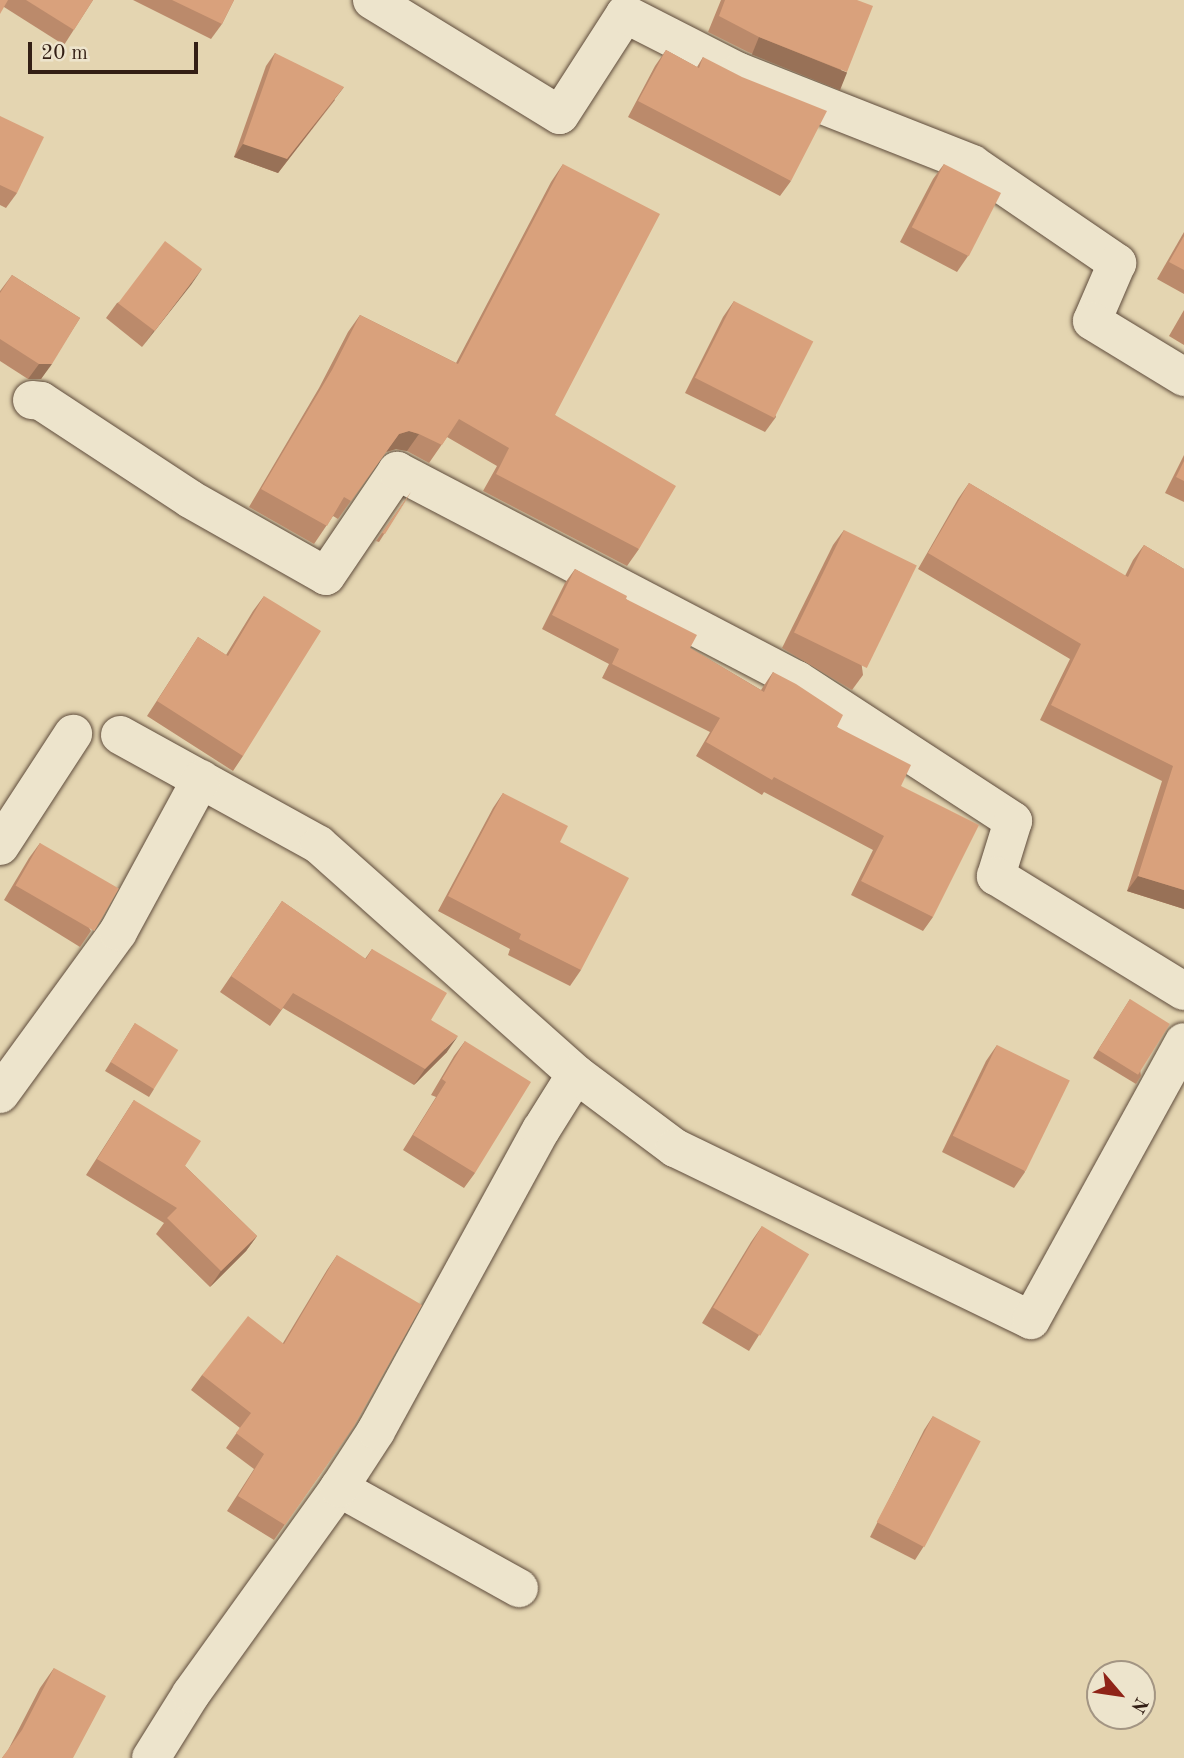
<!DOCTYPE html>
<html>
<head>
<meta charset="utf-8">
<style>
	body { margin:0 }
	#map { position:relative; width:1184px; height:1758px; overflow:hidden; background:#e4d5b1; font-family:"Old Standard TT",serif }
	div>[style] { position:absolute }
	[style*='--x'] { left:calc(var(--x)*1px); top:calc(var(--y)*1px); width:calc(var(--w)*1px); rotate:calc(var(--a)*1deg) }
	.roads { filter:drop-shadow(0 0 2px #5f4c3c) drop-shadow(0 0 2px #5f4c3c) }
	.minor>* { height:38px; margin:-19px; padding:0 19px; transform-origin:19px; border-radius:19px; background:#ede4cc }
	.wall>* { inset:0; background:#bb8a6b }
	.shaded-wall>* { inset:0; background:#987157; transform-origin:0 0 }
	.building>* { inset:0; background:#d9a17c; transform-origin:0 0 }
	span { translate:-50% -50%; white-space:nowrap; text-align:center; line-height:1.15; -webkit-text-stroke:5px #ede4cc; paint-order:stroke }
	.north { position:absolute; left:1086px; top:1660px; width:70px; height:70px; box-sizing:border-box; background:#ede4cc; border:2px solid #a39583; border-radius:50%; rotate:119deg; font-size:19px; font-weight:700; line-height:28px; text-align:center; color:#331f15 }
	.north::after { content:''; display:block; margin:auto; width:24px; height:32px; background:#8f2418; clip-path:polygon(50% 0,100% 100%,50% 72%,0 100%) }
	.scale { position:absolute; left:28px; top:42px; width:170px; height:32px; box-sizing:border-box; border:4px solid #331f15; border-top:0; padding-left:9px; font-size:21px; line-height:24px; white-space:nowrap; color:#331f15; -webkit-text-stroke:5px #ede4cc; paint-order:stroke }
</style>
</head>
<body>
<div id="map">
	<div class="roads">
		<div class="minor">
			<div style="--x:372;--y:0;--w:220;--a:31.5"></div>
			<div style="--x:560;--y:115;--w:120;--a:-57.2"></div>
			<div style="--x:625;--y:14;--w:128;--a:27"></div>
			<div style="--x:739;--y:72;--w:251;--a:21.5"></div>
			<div style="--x:972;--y:164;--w:176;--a:34.3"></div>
			<div style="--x:1117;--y:263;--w:63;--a:113.3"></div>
			<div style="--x:1092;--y:321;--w:108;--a:31.3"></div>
			<div style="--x:32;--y:400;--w:9;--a:6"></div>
			<div style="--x:41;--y:401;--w:178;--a:33.3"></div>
			<div style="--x:190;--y:499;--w:156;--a:29.5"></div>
			<div style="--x:326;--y:576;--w:127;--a:-55.9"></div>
			<div style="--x:397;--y:471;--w:451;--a:27.6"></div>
			<div style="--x:797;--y:680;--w:258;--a:33.1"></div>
			<div style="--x:1013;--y:821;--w:58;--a:107.2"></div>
			<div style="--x:996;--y:876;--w:220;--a:31.5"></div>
			<div style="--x:120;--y:735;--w:227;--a:28.9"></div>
			<div style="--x:319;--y:845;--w:344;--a:41.7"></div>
			<div style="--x:0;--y:846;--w:134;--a:-56.9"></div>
			<div style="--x:0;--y:1094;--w:200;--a:-53.9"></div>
			<div style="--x:118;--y:932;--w:174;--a:-61.5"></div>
			<div style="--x:339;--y:1488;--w:206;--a:29.1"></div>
			<div style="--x:151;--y:1758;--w:75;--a:-58"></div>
			<div style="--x:191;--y:1694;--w:254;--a:-54.3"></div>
			<div style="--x:339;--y:1488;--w:68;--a:-57"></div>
			<div style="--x:376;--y:1431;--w:343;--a:-61.3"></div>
			<div style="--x:541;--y:1130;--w:66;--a:-58"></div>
			<div style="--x:576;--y:1074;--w:124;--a:36.8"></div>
			<div style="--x:675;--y:1148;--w:395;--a:25.8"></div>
			<div style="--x:1031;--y:1320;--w:317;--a:-61.2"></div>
		</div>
	</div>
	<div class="wall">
		<div style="clip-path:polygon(0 0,93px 0,64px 45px,4px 7px)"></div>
		<div style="clip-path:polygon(133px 0,234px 0,222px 24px,211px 39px)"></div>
		<div style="clip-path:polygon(721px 0,857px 0,837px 87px,748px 52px,708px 32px)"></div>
		<div style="clip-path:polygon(666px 50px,697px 67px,703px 57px,791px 181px,780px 196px,628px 117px,655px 66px)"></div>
		<div style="clip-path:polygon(275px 53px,335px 100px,278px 173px,234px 157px,266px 66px)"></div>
		<div style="clip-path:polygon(0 116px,17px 193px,6px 208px,0 205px)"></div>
		<div style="clip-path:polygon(563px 164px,555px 415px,639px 549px,627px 566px,483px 491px,497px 466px,447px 437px,429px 463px,407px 451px,396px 449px,386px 452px,338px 519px,333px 516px,314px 544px,249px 507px,319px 388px,348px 332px,360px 315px,456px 363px,551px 182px)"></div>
		<div style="clip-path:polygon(944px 164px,968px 256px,957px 272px,900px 242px,933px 179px)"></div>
		<div style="clip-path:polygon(1184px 232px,1184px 294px,1157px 279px)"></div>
		<div style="clip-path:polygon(202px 269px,142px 347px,106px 318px,117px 303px)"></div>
		<div style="clip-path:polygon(12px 275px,80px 318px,41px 379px,28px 379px,0 361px,0 291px)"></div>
		<div style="clip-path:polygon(734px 301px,776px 417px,765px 432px,685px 393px,723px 317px)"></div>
		<div style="clip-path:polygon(1184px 310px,1184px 345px,1169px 336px)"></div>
		<div style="clip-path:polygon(1184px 455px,1184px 502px,1165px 493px)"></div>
		<div style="clip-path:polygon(969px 483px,1125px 576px,1133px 560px,1144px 545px,1184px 569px,1184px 909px,1127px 891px,1162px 781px,1040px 720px,1070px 659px,918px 569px,958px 499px)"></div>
		<div style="clip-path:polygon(411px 492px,379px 542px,376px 541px)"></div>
		<div style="clip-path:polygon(844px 530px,863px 675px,852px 690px,782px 648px,833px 545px)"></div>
		<div style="clip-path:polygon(575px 569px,626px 599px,690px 648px,761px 690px,773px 672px,837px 727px,901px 786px,933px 917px,923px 931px,851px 895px,873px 850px,764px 792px,762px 795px,696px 756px,710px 732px,602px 678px,609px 664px,542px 629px,565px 583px)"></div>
		<div style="clip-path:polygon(264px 596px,243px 756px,233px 771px,147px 716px,198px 637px,226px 655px,253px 611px)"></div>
		<div style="clip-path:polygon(503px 793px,560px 842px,581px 970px,570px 986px,508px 955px,510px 949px,438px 911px,493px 808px)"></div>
		<div style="clip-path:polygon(40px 843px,91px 931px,80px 947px,4px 900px,29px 858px)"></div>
		<div style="clip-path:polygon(282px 901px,365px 959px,372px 949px,431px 1020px,447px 1052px,414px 1085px,283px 1008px,270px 1026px,220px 992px)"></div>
		<div style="clip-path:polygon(1130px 999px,1141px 1076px,1136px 1084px,1093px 1058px)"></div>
		<div style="clip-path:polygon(135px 1023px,154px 1089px,149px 1097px,105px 1071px)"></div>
		<div style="clip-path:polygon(465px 1041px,475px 1173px,464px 1188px,403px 1150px,436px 1097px,431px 1095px,454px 1056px)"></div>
		<div style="clip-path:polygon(997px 1045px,1025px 1172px,1014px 1188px,942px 1152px,986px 1061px)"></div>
		<div style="clip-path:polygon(134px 1100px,185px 1166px,257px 1236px,246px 1251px,210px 1287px,156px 1234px,164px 1223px,86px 1175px)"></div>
		<div style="clip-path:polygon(762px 1226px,759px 1335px,749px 1351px,702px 1323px,751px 1242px)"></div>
		<div style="clip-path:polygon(337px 1255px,354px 1426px,274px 1540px,227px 1511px,254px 1469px,226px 1448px,240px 1428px,191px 1390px,202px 1375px,283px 1343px,327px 1270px)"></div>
		<div style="clip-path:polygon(933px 1416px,924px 1546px,915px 1560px,870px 1537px,924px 1430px)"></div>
		<div style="clip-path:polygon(54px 1668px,73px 1758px,2px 1758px,8px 1750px,40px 1688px)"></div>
	</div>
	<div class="shaded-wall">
		<div style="left:759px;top:37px;width:95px;height:19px;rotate:22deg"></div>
		<div style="clip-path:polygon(344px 87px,278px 173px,234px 157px,243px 144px)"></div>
		<div style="clip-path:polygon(202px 269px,191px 285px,142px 347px,153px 332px)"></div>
		<div style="clip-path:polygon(39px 364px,52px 364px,41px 379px,28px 379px)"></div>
		<div style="clip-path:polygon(409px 431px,419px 434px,407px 451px,396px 449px,386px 452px,338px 519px,399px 434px)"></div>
		<div style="clip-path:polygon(1138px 876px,1184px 890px,1184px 909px,1127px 891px)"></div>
		<div style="clip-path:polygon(458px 1036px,447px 1052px,414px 1085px,425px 1069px)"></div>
		<div style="clip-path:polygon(257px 1236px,246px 1251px,210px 1287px,221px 1271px)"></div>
	</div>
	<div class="building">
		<div style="clip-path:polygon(0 0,8px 0,0 14px)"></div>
		<div style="clip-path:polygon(26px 0,93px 0,74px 30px)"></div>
		<div style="clip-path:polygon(172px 0,234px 0,222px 24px)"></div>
		<div style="clip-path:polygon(725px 0,857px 0,873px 6px,847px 72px,759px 37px,719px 16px)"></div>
		<div style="clip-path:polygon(666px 50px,699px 68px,703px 57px,742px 77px,827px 111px,791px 181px,638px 101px)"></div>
		<div style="clip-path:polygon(275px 53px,344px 87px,287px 159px,243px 144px)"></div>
		<div style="clip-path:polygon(0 116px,44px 137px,17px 193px,0 185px)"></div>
		<div style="clip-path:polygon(563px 164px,660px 214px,555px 415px,676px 486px,639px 549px,496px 474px,509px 448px,459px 419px,442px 445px,419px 434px,409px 431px,399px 434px,351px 501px,344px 497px,327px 526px,261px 489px,332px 370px,360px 315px,458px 364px)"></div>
		<div style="left:944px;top:164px;width:64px;height:71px;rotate:27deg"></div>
		<div style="clip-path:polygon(1184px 236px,1184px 270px,1169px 262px)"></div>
		<div style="left:165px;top:241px;width:46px;height:78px;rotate:37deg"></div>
		<div style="clip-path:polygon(12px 275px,80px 318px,52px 364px,39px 364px,0 339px,0 293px)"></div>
		<div style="left:734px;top:301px;width:89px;height:86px;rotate:27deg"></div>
		<div style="clip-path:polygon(1184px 461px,1184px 481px,1176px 477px)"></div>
		<div style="clip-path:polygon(969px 483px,1128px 577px,1144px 545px,1184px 569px,1184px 890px,1138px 876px,1173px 766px,1051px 705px,1081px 644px,928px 553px)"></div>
		<div style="clip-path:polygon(411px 492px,385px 534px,382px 533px)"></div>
		<div style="left:844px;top:530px;width:81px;height:114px;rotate:26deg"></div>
		<div style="clip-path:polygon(575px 569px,627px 596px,626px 599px,697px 635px,690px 648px,764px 692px,773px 672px,796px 684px,843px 715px,837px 727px,911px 765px,901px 786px,979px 825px,933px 917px,861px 881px,884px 836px,774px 777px,772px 780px,706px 742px,720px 718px,612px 664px,619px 649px,552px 615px)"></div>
		<div style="clip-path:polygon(264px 596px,321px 631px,243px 756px,157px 701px,198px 637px,228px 656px)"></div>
		<div style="clip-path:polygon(503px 793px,568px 826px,560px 842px,629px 878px,581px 970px,519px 939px,521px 934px,448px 896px)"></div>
		<div style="left:40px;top:843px;width:91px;height:49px;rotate:30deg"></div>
		<div style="clip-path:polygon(282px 901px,366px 959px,372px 949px,447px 993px,431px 1020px,458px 1036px,425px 1069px,293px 993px,281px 1010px,231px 976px)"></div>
		<div style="left:1130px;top:999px;width:47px;height:60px;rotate:32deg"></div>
		<div style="left:135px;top:1023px;width:51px;height:46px;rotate:32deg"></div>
		<div style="clip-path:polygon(465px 1041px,531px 1082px,475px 1173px,413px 1135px,446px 1082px,442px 1079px)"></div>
		<div style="left:997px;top:1045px;width:81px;height:101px;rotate:26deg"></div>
		<div style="clip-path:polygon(134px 1100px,201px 1141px,185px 1166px,257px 1236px,221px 1271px,167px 1218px,177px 1208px,97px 1159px)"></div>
		<div style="left:762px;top:1226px;width:55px;height:95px;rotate:31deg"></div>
		<div style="clip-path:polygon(337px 1255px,422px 1305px,354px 1426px,285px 1525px,238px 1496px,264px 1454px,236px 1433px,251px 1413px,202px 1375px,248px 1316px,284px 1344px)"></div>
		<div style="left:933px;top:1416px;width:54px;height:120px;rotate:28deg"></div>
		<div style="clip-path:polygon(54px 1668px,106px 1696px,73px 1758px,2px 1758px,22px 1730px)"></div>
	</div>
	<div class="north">N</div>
	<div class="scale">20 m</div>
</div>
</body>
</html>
